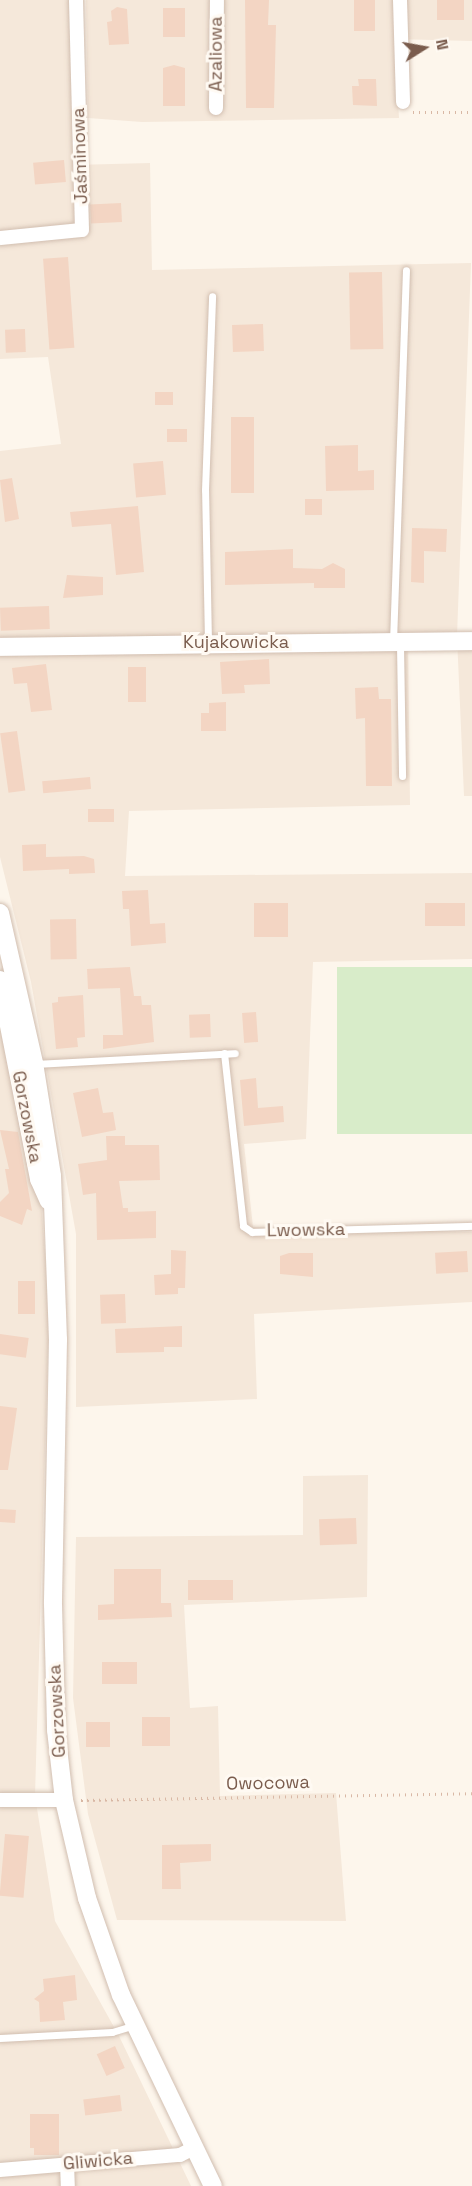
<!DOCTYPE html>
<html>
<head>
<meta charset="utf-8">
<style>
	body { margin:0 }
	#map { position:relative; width:472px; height:2186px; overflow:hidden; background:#fdf6ec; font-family:"Space Grotesk",sans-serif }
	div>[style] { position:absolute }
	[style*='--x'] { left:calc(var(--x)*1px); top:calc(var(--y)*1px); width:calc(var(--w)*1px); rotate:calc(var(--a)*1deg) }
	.residential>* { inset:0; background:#f5e8da }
	.green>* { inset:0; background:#d8ecc9; transform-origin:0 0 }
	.building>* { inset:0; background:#f3d5c3; transform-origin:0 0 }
	.path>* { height:3px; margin-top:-1.5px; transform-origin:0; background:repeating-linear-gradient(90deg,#d9b8a5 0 1.5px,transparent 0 6px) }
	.roads { filter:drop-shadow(0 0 2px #d1beb0) drop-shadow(0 0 2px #d1beb0) }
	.lane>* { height:7px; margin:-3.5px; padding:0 3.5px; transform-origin:3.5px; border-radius:3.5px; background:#fff }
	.street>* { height:14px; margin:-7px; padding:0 7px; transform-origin:7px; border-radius:7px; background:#fff }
	.secondary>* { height:18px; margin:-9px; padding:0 9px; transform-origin:9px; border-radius:9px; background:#fff }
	span { translate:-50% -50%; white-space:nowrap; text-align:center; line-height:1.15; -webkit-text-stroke:6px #fffaf3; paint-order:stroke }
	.street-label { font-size:18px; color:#7a5c4d }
	.north { position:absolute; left:394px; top:18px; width:60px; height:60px; -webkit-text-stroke:4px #fffaf3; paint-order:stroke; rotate:79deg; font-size:16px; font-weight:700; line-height:24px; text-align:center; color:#7a5c4d }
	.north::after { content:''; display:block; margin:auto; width:21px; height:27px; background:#7a5c4d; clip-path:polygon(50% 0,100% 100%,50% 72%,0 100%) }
</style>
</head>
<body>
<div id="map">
	<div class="residential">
		<div style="clip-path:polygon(0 0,70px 0,74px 165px,150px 163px,152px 270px,471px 263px,457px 636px,472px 636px,472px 796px,464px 796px,457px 637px,408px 639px,410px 805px,129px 811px,125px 876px,472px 873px,472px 959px,313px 962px,306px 1139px,244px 1144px,253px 1227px,472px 1232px,472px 1302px,254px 1314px,257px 1399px,76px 1407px,76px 1234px,31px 982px,0 857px,0 451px,61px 444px,48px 357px,0 359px)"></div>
		<div style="clip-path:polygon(86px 0,472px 0,472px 41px,394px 39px,399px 118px,142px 122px,88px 118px)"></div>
		<div style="clip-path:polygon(0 1003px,41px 1201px,49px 1309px,35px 1796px,55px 1921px,119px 2036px,191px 2186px,0 2186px)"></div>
		<div style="clip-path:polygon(368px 1475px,367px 1597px,184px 1605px,190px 1708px,218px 1706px,220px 1796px,336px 1793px,346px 1921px,117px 1920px,88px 1814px,73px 1698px,76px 1537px,303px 1535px,303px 1476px)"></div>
	</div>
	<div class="green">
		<div style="left:472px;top:967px;width:167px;height:135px;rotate:90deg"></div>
	</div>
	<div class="building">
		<div style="clip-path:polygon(245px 0,269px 0,268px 25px,276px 25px,274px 108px,246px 108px)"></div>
		<div style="left:354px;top:0;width:21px;height:31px"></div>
		<div style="left:437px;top:0;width:27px;height:20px"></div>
		<div style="clip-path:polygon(117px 7px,127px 9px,129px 44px,109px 45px,107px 22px,112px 21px,111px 11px)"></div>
		<div style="left:163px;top:8px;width:22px;height:29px"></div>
		<div style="clip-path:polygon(174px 65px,185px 68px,185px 106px,163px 106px,163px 68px)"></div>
		<div style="clip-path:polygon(358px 79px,376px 79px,377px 106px,353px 105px,352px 86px,359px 86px)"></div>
		<div style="left:64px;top:160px;width:22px;height:31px;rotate:85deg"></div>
		<div style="left:121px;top:203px;width:19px;height:31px;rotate:87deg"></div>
		<div style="left:68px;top:257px;width:91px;height:25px;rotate:86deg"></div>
		<div style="left:382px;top:272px;width:77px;height:33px;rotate:89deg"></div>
		<div style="left:263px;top:324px;width:27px;height:31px;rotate:88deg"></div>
		<div style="left:25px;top:329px;width:23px;height:20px;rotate:88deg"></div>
		<div style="left:155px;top:392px;width:18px;height:13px"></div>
		<div style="left:231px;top:417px;width:23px;height:76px"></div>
		<div style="left:167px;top:429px;width:20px;height:13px"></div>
		<div style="clip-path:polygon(358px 445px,358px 471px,374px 470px,374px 490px,326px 491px,325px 446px)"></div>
		<div style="left:163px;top:461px;width:34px;height:30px;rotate:85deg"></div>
		<div style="clip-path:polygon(12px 478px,19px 519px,5px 522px,0 480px)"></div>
		<div style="left:305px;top:499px;width:17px;height:16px"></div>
		<div style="clip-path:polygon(138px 506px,144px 572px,116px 575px,111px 524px,72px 527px,70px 512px)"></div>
		<div style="clip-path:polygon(412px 528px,447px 529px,446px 552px,424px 551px,424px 583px,411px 582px)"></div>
		<div style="clip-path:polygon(293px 549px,293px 568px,322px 569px,333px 563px,345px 569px,345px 588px,314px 588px,314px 583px,225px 585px,225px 552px)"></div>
		<div style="clip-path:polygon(67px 575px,103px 577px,103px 595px,63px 598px)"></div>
		<div style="left:49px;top:606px;width:23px;height:49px;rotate:88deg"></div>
		<div style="clip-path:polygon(269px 659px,270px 684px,244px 685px,245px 693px,222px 694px,220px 662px)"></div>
		<div style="clip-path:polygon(46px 664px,52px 710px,31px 712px,27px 683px,14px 684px,12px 668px)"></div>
		<div style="left:128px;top:667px;width:18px;height:35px"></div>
		<div style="clip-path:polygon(378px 687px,379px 699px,391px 699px,392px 786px,366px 786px,365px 718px,356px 719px,355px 688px)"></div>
		<div style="clip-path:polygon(226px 702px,226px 731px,201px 731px,201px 713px,209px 713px,209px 703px)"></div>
		<div style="left:17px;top:731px;width:60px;height:17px;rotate:82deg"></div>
		<div style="left:90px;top:777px;width:12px;height:48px;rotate:85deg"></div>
		<div style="left:88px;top:809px;width:26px;height:13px"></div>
		<div style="clip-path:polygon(46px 844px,46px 857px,84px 856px,94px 859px,95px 873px,69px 874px,69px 869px,23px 871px,22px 845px)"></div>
		<div style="clip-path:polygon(148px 890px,150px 924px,165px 923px,166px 943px,131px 946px,129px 909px,123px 909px,122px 891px)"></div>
		<div style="left:254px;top:903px;width:34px;height:34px"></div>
		<div style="left:425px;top:903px;width:40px;height:23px"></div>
		<div style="left:76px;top:919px;width:40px;height:26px;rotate:89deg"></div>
		<div style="clip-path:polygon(130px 967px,134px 996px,141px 996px,142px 1005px,151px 1005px,154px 1042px,103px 1049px,103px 1035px,123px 1035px,120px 988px,88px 989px,87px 969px)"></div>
		<div style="clip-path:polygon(83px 995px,85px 1037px,77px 1038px,78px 1047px,56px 1049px,52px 1003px,58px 1002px,58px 997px)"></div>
		<div style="left:256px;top:1012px;width:30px;height:14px;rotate:86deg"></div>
		<div style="left:210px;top:1014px;width:23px;height:21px;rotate:88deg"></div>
		<div style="clip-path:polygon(256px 1078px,258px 1108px,283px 1106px,284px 1122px,244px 1126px,240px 1080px)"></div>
		<div style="clip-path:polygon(98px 1088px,103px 1113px,113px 1112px,116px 1130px,82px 1137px,73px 1093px)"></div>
		<div style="clip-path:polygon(0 1130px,18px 1132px,32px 1211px,27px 1209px,22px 1225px,0 1216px,0 1202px,9px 1193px,5px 1169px,9px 1169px)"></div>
		<div style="clip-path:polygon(106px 1136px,125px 1136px,125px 1145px,159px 1145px,160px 1180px,119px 1181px,123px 1208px,128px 1208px,128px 1212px,156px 1211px,156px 1238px,97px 1240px,96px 1193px,83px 1195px,78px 1164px,107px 1160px)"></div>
		<div style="clip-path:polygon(171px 1250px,186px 1251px,185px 1288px,178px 1288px,178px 1294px,155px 1295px,154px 1275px,171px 1274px)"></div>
		<div style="left:467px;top:1251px;width:21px;height:32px;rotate:87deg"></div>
		<div style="clip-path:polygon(289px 1253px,313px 1253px,313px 1277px,280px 1274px,280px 1256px)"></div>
		<div style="left:18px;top:1281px;width:17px;height:33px"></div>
		<div style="left:125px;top:1294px;width:29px;height:25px;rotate:88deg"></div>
		<div style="clip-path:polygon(182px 1326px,182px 1347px,164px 1347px,164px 1352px,116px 1353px,115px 1329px)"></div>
		<div style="left:0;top:1334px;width:29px;height:20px;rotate:8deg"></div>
		<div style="clip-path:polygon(0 1406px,17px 1408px,8px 1470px,0 1470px)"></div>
		<div style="left:0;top:1509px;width:16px;height:13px;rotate:4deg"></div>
		<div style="left:356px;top:1518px;width:26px;height:37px;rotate:88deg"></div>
		<div style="clip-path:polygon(114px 1569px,161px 1569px,161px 1603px,171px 1603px,172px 1617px,98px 1620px,98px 1605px,114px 1604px)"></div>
		<div style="left:188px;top:1580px;width:45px;height:20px"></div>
		<div style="left:102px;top:1662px;width:35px;height:22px"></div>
		<div style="left:170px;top:1717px;width:29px;height:28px;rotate:90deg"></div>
		<div style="left:86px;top:1722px;width:24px;height:25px"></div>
		<div style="left:5px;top:1834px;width:24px;height:62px;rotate:5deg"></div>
		<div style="clip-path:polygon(211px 1844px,211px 1861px,180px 1863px,181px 1889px,162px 1889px,162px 1845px)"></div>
		<div style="clip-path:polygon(75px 1975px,77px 2000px,63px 2002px,65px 2020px,40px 2022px,39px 2002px,34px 1999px,44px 1991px,43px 1979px)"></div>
		<div style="left:115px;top:2046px;width:24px;height:20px;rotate:66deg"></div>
		<div style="left:120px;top:2095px;width:16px;height:37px;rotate:83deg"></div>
		<div style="clip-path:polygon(30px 2114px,59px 2114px,59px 2155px,34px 2155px,34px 2148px,30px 2148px)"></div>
	</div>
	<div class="path">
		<div style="--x:413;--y:112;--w:59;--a:0"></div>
		<div style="--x:81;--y:1800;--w:391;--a:-1"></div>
	</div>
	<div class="roads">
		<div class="lane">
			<div style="--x:208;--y:642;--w:152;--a:-91.1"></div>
			<div style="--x:205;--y:490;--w:194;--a:-87.9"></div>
			<div style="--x:393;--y:642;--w:372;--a:-88"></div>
			<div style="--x:400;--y:644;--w:132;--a:89.1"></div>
			<div style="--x:224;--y:1053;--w:174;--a:83.7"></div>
			<div style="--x:243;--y:1226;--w:11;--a:34"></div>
			<div style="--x:252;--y:1232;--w:220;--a:-1.6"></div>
			<div style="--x:34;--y:1064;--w:201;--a:-3.1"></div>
			<div style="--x:0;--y:2038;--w:112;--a:-3.1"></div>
			<div style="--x:112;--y:2032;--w:24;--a:-17"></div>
		</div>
		<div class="street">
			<div style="--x:400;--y:0;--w:102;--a:88.3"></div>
			<div style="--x:216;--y:108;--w:108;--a:-89.5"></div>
			<div style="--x:0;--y:238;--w:82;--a:-5.6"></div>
			<div style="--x:82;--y:230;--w:230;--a:-91.5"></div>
			<div style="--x:0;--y:1800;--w:64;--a:0"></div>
			<div style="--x:67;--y:2163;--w:23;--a:88"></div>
			<div style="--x:0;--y:2170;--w:181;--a:-4.8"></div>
			<div style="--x:180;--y:2155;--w:16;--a:-27"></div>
		</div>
		<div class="secondary">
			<div style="--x:0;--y:647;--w:472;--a:-0.7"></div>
			<div style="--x:0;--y:913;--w:154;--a:77.2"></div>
			<div style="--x:34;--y:1063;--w:114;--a:80.9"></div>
			<div style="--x:52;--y:1176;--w:164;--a:87.9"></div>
			<div style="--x:58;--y:1340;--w:264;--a:91.1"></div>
			<div style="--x:53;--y:1604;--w:126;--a:88.6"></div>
			<div style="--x:56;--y:1730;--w:70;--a:83.5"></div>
			<div style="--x:64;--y:1800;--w:101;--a:76.8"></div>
			<div style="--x:87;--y:1898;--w:103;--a:70.7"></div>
			<div style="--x:121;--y:1995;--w:212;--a:64.3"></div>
			<div style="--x:0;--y:980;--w:203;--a:78.9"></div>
			<div style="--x:39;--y:1179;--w:24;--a:66"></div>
		</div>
	</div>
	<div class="street-label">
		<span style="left:216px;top:54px;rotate:-90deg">Azaliowa</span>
		<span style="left:80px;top:156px;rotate:-92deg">Jaśminowa</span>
		<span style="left:236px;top:642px">Kujakowicka</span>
		<span style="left:27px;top:1117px;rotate:79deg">Gorzowska</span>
		<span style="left:306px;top:1230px;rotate:-1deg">Lwowska</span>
		<span style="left:57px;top:1711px;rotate:-93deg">Gorzowska</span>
		<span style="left:268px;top:1783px;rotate:-1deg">Owocowa</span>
		<span style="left:98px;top:2161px;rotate:-5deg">Gliwicka</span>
	</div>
	<div class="north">N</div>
</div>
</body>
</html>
